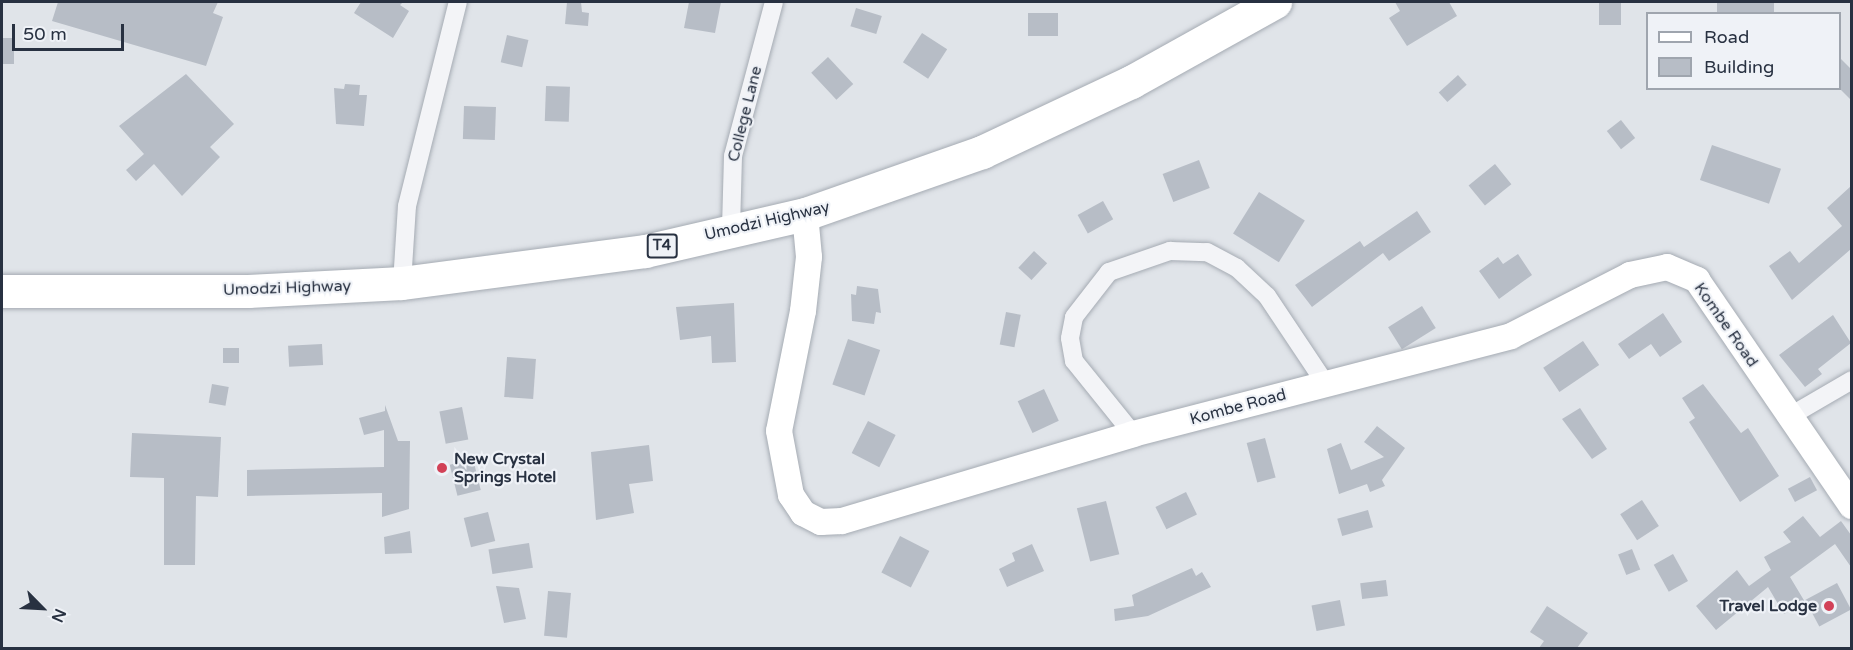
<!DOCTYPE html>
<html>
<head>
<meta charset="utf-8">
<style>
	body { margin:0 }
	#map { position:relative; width:1853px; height:650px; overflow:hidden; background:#e0e4e9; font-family:"Varela Round",sans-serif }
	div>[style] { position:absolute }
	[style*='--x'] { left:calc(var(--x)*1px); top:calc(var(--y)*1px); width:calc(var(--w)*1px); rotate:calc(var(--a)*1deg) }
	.building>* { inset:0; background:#b7bdc6; transform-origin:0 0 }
	.roads { filter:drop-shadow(0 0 2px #a5abb3) drop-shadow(0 0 2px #a5abb3) }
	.street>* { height:18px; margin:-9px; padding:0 9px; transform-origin:9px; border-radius:9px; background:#f3f4f7 }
	.secondary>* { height:26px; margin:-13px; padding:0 13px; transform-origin:13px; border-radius:13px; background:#fff }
	.highway>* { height:33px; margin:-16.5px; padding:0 16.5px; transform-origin:16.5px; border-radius:16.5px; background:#fff }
	.dots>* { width:16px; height:16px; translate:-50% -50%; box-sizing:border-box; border:3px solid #eff2f7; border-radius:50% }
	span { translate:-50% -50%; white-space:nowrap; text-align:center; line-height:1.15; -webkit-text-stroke:4.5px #eff2f7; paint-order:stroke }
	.shield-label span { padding:2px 4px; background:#eff2f7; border:2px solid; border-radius:4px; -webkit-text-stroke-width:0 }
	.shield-label { font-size:15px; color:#283141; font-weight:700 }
	.street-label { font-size:16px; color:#283141 }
	.poi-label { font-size:16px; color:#283141; font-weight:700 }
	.left { translate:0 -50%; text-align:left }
	.right { translate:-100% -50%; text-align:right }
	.frame { position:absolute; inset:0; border:3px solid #283141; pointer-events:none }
	.legend { position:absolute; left:1646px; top:12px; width:195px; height:78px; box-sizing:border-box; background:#eff2f7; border:2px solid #9fa5ae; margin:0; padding:8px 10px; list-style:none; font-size:18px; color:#283141 }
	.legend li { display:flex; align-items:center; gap:12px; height:30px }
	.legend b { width:30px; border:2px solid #9fa5ae }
	.north { position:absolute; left:12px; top:578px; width:60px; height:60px; -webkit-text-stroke:4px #eff2f7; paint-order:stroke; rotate:114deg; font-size:16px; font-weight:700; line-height:24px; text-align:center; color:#283141 }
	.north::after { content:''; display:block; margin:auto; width:21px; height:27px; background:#283141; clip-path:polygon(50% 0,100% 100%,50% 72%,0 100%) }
	.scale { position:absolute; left:12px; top:24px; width:112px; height:27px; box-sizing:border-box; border:3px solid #283141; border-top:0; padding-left:8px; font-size:18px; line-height:21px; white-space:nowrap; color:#283141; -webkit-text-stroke:4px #eff2f7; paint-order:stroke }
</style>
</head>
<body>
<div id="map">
	<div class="building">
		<div style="clip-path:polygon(58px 2px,218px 2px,213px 13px,223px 17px,206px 66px,52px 21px)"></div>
		<div style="clip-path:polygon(361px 2px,403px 2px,400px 5px,409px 11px,393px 38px,354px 13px)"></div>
		<div style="clip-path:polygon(567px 2px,581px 2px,582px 12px,589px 13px,588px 26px,565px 24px)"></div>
		<div style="clip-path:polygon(689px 2px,721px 2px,715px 33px,684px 28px)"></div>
		<div style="clip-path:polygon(1395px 2px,1449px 2px,1457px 16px,1407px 46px,1389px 18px,1400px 11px)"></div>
		<div style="left:1599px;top:2px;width:22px;height:23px"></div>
		<div style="left:1717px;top:2px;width:57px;height:13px"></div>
		<div style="left:856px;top:8px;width:27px;height:19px;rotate:17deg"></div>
		<div style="left:1028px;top:13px;width:30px;height:23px"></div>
		<div style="left:922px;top:33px;width:30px;height:35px;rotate:33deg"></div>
		<div style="left:507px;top:35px;width:22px;height:28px;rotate:13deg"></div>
		<div style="left:2px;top:38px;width:12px;height:26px"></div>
		<div style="left:828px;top:57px;width:37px;height:23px;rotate:47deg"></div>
		<div style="clip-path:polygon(1839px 57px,1851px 69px,1851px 100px,1839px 88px)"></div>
		<div style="clip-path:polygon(186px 74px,234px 124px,210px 147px,220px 157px,182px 196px,154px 164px,136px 181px,126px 170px,144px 154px,119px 126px)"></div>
		<div style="left:1458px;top:75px;width:13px;height:26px;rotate:48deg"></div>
		<div style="clip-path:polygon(345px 84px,360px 85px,359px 95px,367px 95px,364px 126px,336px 124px,334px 88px,344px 89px)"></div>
		<div style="left:546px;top:86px;width:24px;height:35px;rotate:2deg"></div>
		<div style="left:464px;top:106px;width:32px;height:33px;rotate:2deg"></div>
		<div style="left:1621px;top:120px;width:23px;height:18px;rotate:52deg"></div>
		<div style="left:1712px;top:145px;width:73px;height:37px;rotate:19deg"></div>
		<div style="left:1199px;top:160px;width:30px;height:39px;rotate:69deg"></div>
		<div style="left:1495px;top:164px;width:26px;height:34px;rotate:51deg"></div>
		<div style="clip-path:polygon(1851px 186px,1851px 249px,1792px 300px,1769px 266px,1790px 251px,1799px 263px,1842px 226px,1827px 208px)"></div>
		<div style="left:1259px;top:192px;width:54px;height:49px;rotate:32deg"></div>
		<div style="left:1103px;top:201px;width:21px;height:29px;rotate:61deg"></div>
		<div style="clip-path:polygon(1417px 211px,1431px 232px,1389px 261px,1383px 253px,1312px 307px,1295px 285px,1360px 241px,1364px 247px)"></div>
		<div style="left:1034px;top:251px;width:18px;height:23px;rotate:43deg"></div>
		<div style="clip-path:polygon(1518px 254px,1532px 275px,1499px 299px,1479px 271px,1498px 257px,1503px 264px)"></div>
		<div style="clip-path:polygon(857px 286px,878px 289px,881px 313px,876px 312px,874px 324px,852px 321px,851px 294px,856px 295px)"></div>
		<div style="clip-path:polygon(734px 303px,736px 362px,712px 363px,711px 336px,680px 340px,676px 307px)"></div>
		<div style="left:1422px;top:306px;width:26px;height:40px;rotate:58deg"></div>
		<div style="left:1006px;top:312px;width:15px;height:33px;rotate:11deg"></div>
		<div style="clip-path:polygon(1663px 313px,1682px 342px,1660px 357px,1651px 344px,1629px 359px,1618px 344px)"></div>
		<div style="clip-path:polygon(1833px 315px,1851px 343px,1818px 369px,1822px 374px,1805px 387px,1779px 355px)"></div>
		<div style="left:848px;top:339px;width:34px;height:48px;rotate:19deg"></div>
		<div style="left:1583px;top:341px;width:29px;height:48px;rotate:56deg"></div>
		<div style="left:322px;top:344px;width:21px;height:34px;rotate:87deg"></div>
		<div style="left:223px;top:348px;width:16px;height:15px"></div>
		<div style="left:507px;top:357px;width:29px;height:40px;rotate:4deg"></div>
		<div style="left:212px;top:384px;width:17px;height:19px;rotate:10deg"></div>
		<div style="clip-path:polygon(1703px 384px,1741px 433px,1748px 428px,1779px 476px,1740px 502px,1689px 422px,1695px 418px,1682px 398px)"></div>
		<div style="left:1044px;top:389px;width:35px;height:29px;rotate:65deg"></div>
		<div style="clip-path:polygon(385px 405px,398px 441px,410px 441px,409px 509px,382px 517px,382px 493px,247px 496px,247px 470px,384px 467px,384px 430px,364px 435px,359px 418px,385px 411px)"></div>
		<div style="left:462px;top:407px;width:33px;height:23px;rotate:79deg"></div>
		<div style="clip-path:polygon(1580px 408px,1607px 449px,1592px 459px,1562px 419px)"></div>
		<div style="left:868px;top:421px;width:31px;height:36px;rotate:27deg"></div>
		<div style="clip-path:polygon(1377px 426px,1405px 448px,1382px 480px,1385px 486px,1370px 492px,1367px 484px,1339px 494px,1327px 449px,1341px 443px,1351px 470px,1384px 457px,1364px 442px)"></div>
		<div style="clip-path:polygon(132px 433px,221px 437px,218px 497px,196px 496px,195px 565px,164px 565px,164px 478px,130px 477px)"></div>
		<div style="left:1265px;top:438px;width:41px;height:19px;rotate:75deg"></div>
		<div style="clip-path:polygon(649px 445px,653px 481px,629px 484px,634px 513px,596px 520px,591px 452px)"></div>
		<div style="left:473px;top:459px;width:32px;height:24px;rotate:76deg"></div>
		<div style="left:1810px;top:477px;width:15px;height:25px;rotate:62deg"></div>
		<div style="left:1186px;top:492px;width:25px;height:34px;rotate:64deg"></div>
		<div style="left:1642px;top:500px;width:31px;height:26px;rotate:57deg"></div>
		<div style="left:1106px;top:501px;width:55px;height:30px;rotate:76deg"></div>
		<div style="left:1368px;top:510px;width:18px;height:32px;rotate:74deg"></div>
		<div style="left:488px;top:512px;width:30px;height:25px;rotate:76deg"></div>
		<div style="clip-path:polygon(1803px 516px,1820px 537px,1841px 521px,1851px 535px,1851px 567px,1835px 544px,1790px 577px,1805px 602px,1784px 614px,1768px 587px,1716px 630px,1696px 606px,1737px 570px,1749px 586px,1771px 570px,1764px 557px,1791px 542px,1783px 532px)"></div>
		<div style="clip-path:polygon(410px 531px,412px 553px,385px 554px,384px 537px)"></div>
		<div style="left:900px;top:536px;width:33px;height:41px;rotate:27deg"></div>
		<div style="left:529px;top:543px;width:25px;height:41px;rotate:81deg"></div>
		<div style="clip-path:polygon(1032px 544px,1044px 571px,1007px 587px,999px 569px,1015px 561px,1012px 553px)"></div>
		<div style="left:1632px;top:549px;width:22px;height:15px;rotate:68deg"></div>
		<div style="left:1673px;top:554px;width:31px;height:22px;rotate:61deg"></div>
		<div style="clip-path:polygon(1192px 568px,1196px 576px,1202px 572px,1211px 587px,1148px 616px,1115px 621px,1114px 609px,1134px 606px,1132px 595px)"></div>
		<div style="left:1386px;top:580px;width:16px;height:26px;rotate:83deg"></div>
		<div style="left:1837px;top:583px;width:30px;height:36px;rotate:62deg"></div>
		<div style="clip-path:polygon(496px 586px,519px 588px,526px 619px,504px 623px)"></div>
		<div style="left:548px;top:591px;width:23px;height:45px;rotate:5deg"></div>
		<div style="left:1340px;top:600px;width:26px;height:29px;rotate:79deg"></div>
		<div style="clip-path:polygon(1547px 606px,1588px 633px,1577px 648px,1539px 648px,1544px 641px,1530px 632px)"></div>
	</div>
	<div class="roads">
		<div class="street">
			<div style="--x:731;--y:228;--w:72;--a:-88.4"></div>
			<div style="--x:733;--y:156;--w:159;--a:-75.1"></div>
			<div style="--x:402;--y:283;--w:77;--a:-86.3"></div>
			<div style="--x:407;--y:206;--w:210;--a:-76"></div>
			<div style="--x:1792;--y:415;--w:69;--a:-30.3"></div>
			<div style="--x:1133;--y:434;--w:94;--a:-128.9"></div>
			<div style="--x:1074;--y:361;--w:23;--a:-100"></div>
			<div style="--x:1070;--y:338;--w:21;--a:-79"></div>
			<div style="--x:1074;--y:317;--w:57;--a:-52.1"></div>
			<div style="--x:1109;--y:272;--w:65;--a:-19"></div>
			<div style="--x:1170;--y:251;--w:37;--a:2"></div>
			<div style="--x:1207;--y:252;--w:34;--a:28"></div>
			<div style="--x:1237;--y:268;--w:41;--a:43"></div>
			<div style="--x:1267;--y:296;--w:105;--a:56.3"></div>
		</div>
		<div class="secondary">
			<div style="--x:805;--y:214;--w:43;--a:84.7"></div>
			<div style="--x:809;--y:257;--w:54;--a:96.3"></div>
			<div style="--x:803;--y:311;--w:122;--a:101.3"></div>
			<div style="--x:779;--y:431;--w:65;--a:79.4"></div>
			<div style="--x:791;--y:495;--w:22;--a:56"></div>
			<div style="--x:803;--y:513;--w:20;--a:27"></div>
			<div style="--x:821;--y:522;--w:21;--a:-3"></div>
			<div style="--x:842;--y:521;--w:304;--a:-16.6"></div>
			<div style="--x:1133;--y:434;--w:390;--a:-14.5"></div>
			<div style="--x:1511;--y:336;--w:134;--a:-27.1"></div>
			<div style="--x:1630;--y:275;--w:38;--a:-12"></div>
			<div style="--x:1667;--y:267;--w:33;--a:23"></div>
			<div style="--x:1697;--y:280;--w:274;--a:55.6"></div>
		</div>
		<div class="highway">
			<div style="--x:2;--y:291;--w:246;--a:0"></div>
			<div style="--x:248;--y:291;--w:154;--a:-3"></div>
			<div style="--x:402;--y:283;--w:245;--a:-7.5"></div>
			<div style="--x:645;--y:251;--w:164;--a:-13"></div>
			<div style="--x:805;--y:214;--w:188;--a:-19.3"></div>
			<div style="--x:982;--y:152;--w:165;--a:-25.2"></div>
			<div style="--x:1131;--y:82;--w:165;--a:-29.1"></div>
		</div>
	</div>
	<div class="dots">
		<div style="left:442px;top:468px;background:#d24157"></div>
		<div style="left:1829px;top:606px;background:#d24157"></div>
	</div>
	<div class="shield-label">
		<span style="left:662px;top:246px">T4</span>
	</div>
	<div class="street-label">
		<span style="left:745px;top:114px;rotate:-76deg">College Lane</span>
		<span style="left:767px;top:221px;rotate:-13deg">Umodzi Highway</span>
		<span style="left:287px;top:288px;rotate:-2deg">Umodzi Highway</span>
		<span style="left:1726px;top:325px;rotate:55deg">Kombe Road</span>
		<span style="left:1238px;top:407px;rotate:-15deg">Kombe Road</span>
	</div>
	<div class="poi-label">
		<span class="left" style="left:454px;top:468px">New Crystal<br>Springs Hotel</span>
		<span class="right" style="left:1817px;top:606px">Travel Lodge</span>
	</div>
	<div class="frame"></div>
	<ul class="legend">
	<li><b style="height:8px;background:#fff"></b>Road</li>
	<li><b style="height:16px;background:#b7bdc6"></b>Building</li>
	</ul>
	<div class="north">N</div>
	<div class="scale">50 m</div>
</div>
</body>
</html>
